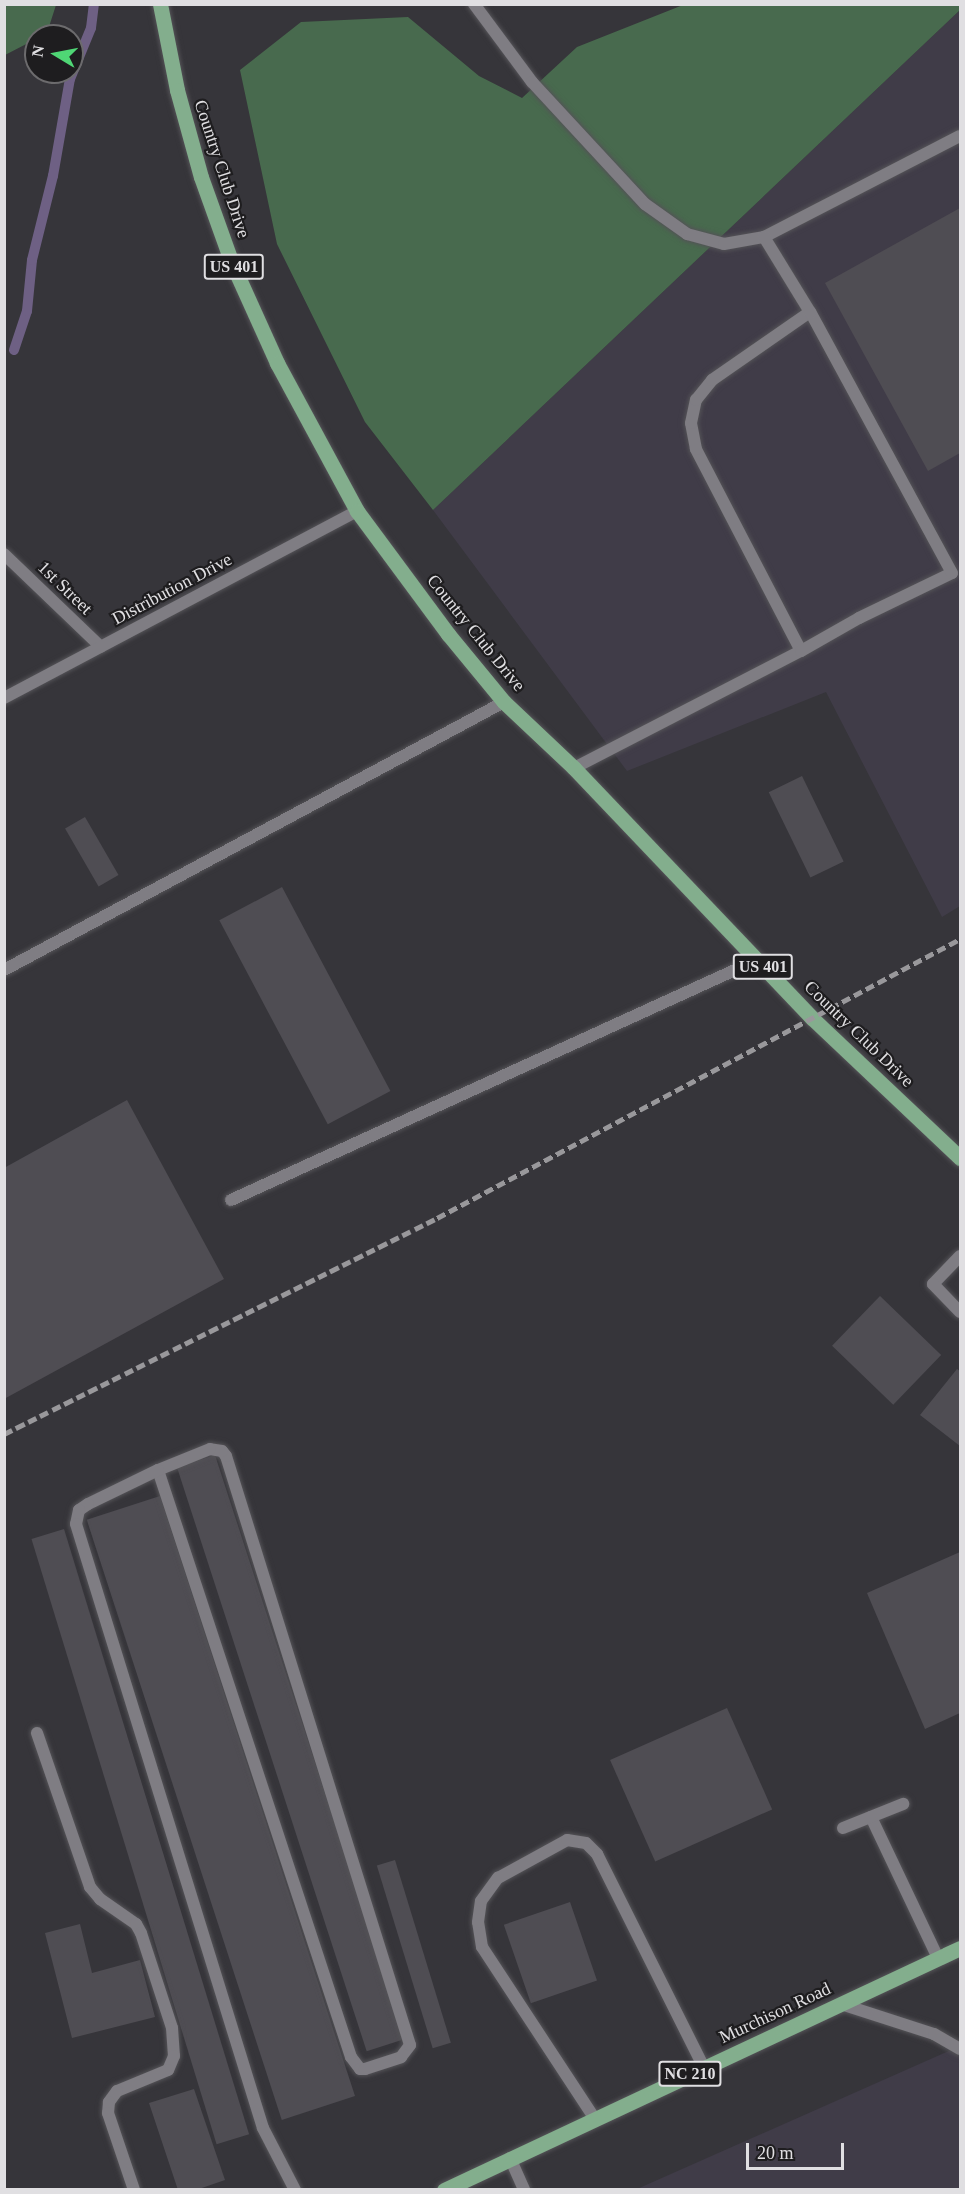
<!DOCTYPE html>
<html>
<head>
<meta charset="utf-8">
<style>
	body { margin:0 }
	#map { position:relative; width:965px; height:2194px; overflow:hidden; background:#36353a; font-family:"Times New Roman",serif }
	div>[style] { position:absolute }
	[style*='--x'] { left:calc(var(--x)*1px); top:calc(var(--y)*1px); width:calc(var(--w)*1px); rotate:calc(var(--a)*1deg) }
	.built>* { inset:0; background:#403c48 }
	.forest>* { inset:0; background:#486a4e }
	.stream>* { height:10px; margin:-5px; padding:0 5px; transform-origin:5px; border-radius:5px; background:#6e6084 }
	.building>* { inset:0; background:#4f4d53; transform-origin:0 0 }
	.roads { filter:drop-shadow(0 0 2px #545357) drop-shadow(0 0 2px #545357) }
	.lane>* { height:12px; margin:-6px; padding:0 6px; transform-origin:6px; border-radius:6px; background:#7f7d83 }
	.street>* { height:12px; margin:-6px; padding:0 6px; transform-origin:6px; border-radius:6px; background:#7f7d83 }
	.primary>* { height:15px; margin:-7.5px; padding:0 7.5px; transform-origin:7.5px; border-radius:7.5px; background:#83ae8d }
	.rail>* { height:4.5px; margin-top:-2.25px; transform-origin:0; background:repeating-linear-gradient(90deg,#99989b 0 9px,transparent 0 13.5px) }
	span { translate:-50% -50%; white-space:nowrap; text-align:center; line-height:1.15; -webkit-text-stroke:4.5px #1e1d1f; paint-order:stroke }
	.shield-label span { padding:2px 4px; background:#1e1d1f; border:2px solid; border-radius:4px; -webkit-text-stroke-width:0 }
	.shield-label { font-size:16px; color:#e0dfe2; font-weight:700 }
	.street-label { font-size:18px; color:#e0dfe2 }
	.frame { position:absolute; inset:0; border:6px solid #e0dfe2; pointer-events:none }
	.north { position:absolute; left:24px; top:24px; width:60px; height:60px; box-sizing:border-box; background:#1e1d1f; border:2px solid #6c6b6d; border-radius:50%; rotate:280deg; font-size:16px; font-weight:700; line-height:24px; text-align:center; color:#e0dfe2 }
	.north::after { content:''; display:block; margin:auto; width:21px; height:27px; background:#4fd675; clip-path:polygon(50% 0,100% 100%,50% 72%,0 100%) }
	.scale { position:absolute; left:746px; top:2143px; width:98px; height:27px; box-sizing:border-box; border:3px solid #e0dfe2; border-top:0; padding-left:8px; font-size:18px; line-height:21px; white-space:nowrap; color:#e0dfe2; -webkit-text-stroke:4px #1e1d1f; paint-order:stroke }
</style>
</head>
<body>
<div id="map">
	<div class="built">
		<div style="clip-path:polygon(960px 10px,960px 906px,942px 917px,826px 692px,627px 771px,433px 510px)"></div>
		<div style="clip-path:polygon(960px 2046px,960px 2189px,637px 2189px)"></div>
	</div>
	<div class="forest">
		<div style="clip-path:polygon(4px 5px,56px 5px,47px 33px,36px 36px,36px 39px,5px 55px)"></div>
		<div style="clip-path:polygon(683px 5px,960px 5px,960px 10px,433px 510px,365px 422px,277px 244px,240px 70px,301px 22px,408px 17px,479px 76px,522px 98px,577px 47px)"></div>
	</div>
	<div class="stream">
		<div style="--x:14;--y:350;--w:41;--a:-71.6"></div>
		<div style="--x:27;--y:311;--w:51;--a:-84.4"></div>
		<div style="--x:32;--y:260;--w:87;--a:-76"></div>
		<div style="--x:53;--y:176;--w:98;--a:-80.1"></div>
		<div style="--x:70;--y:79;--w:55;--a:-67.6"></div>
		<div style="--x:91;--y:28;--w:24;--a:-83"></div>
	</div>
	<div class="building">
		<div style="clip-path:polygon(960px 208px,960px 453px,928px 471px,825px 283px)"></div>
		<div style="left:802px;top:776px;width:95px;height:37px;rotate:64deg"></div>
		<div style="left:85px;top:817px;width:67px;height:23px;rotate:60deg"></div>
		<div style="left:282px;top:887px;width:231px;height:71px;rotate:62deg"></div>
		<div style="clip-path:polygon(127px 1100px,224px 1279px,4px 1399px,4px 1168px)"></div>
		<div style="left:880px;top:1296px;width:85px;height:69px;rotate:44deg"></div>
		<div style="clip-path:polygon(957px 1369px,960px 1371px,960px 1446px,920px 1415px)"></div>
		<div style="left:215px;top:1455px;width:614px;height:40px;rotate:72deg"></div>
		<div style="left:160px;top:1496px;width:631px;height:77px;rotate:72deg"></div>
		<div style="left:64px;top:1529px;width:633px;height:34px;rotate:73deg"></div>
		<div style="clip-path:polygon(960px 1552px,960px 1713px,925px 1729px,867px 1593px)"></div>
		<div style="left:727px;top:1708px;width:111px;height:128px;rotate:66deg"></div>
		<div style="left:395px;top:1860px;width:191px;height:19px;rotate:73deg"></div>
		<div style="left:570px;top:1902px;width:83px;height:70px;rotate:71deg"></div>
		<div style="clip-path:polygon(80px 1924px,92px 1973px,140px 1960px,155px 2017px,72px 2038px,45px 1933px)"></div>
		<div style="clip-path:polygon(194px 2089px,225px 2180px,196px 2190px,178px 2190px,149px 2103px)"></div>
	</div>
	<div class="roads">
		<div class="lane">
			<div style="--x:474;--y:4;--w:97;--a:53.4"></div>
			<div style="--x:532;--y:82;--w:166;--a:47.2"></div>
			<div style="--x:645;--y:204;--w:52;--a:35.5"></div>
			<div style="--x:687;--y:234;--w:38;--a:15"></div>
			<div style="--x:724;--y:244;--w:41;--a:-9.9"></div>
			<div style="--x:764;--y:237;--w:220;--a:-27.3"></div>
			<div style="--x:801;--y:651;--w:228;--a:-117.5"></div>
			<div style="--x:696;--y:449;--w:26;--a:-101"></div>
			<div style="--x:691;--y:423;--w:24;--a:-78"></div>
			<div style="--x:696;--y:400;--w:26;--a:-51"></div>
			<div style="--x:712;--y:380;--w:119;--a:-34.8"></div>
			<div style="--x:574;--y:768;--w:255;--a:-27.3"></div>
			<div style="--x:801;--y:651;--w:67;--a:-29.6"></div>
			<div style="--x:859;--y:618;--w:103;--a:-25.8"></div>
			<div style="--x:952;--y:573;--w:297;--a:-118.5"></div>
			<div style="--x:810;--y:312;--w:88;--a:-121.5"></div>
			<div style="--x:4;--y:970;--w:567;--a:-28.19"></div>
			<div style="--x:231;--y:1200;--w:578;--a:-24.53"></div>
			<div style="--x:960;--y:1256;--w:39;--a:134"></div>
			<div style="--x:933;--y:1284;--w:39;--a:46"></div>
			<div style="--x:158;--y:1470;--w:618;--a:71.8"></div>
			<div style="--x:351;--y:2057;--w:15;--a:53"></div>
			<div style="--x:360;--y:2069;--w:5;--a:0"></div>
			<div style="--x:365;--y:2069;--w:38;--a:-18"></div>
			<div style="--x:401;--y:2057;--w:15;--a:-53"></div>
			<div style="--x:410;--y:2045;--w:617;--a:-107.35"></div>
			<div style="--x:226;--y:1456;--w:6;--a:-129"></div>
			<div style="--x:222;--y:1451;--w:12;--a:-171"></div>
			<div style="--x:210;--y:1449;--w:56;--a:158"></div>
			<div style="--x:158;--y:1470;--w:78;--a:154.1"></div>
			<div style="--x:88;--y:1504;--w:11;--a:146"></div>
			<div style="--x:79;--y:1510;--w:14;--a:102"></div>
			<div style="--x:76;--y:1524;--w:632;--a:72.8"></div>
			<div style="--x:263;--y:2128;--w:70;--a:62.7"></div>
			<div style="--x:37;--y:1733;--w:163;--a:71"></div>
			<div style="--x:90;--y:1887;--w:16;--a:50"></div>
			<div style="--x:100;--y:1899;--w:44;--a:34.8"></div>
			<div style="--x:136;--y:1924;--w:10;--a:61"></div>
			<div style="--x:141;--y:1933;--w:100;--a:71.9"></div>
			<div style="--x:172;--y:2028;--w:28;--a:86"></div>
			<div style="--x:174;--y:2056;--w:15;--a:113"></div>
			<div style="--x:168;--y:2070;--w:55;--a:157.6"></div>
			<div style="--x:117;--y:2091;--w:14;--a:126"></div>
			<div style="--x:109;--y:2102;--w:11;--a:95"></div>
			<div style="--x:108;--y:2113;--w:81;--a:71.3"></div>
			<div style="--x:871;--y:1817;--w:156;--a:64.6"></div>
			<div style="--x:843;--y:1828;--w:65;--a:-21.8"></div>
			<div style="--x:841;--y:2004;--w:98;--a:17.9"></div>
			<div style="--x:934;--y:2034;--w:30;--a:30"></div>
			<div style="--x:595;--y:2119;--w:206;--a:-123.3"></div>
			<div style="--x:482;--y:1947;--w:25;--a:-99"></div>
			<div style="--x:478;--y:1922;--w:21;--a:-82"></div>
			<div style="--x:481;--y:1901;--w:29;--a:-54"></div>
			<div style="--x:498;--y:1878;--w:79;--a:-28.8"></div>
			<div style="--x:567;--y:1840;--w:19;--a:9"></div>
			<div style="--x:586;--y:1843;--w:16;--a:45"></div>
			<div style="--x:597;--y:1854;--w:239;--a:63.4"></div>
			<div style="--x:510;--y:2158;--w:35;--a:66"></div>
		</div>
		<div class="street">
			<div style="--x:4;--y:554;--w:134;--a:43.8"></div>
			<div style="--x:4;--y:698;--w:399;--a:-27.9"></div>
		</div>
		<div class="primary">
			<div style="--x:160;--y:4;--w:88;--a:78.8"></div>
			<div style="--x:177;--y:90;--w:90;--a:74.6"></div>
			<div style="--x:201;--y:177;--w:89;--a:70.3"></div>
			<div style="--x:231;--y:261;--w:112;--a:65.7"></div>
			<div style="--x:277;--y:363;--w:168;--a:61.6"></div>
			<div style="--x:357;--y:511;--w:153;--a:53.5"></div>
			<div style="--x:448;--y:634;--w:88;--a:50.5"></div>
			<div style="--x:504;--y:702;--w:96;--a:43.3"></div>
			<div style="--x:574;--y:768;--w:345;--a:46.4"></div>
			<div style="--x:812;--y:1018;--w:204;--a:43.4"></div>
			<div style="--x:444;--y:2190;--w:570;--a:-25.13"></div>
		</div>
	</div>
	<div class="rail">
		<div style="--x:4;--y:1434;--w:484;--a:-26.5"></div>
		<div style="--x:437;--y:1218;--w:593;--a:-28.08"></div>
	</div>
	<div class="shield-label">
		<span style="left:234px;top:267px">US 401</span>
		<span style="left:763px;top:967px">US 401</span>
		<span style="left:690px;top:2074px">NC 210</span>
	</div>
	<div class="street-label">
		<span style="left:222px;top:169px;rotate:72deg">Country Club Drive</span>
		<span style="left:65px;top:588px;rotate:44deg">1st Street</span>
		<span style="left:172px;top:589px;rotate:-28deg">Distribution Drive</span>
		<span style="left:476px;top:633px;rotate:51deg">Country Club Drive</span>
		<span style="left:859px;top:1034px;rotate:44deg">Country Club Drive</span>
		<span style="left:775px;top:2013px;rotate:-25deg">Murchison Road</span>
	</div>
	<div class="frame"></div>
	<div class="north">N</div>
	<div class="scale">20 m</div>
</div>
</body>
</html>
